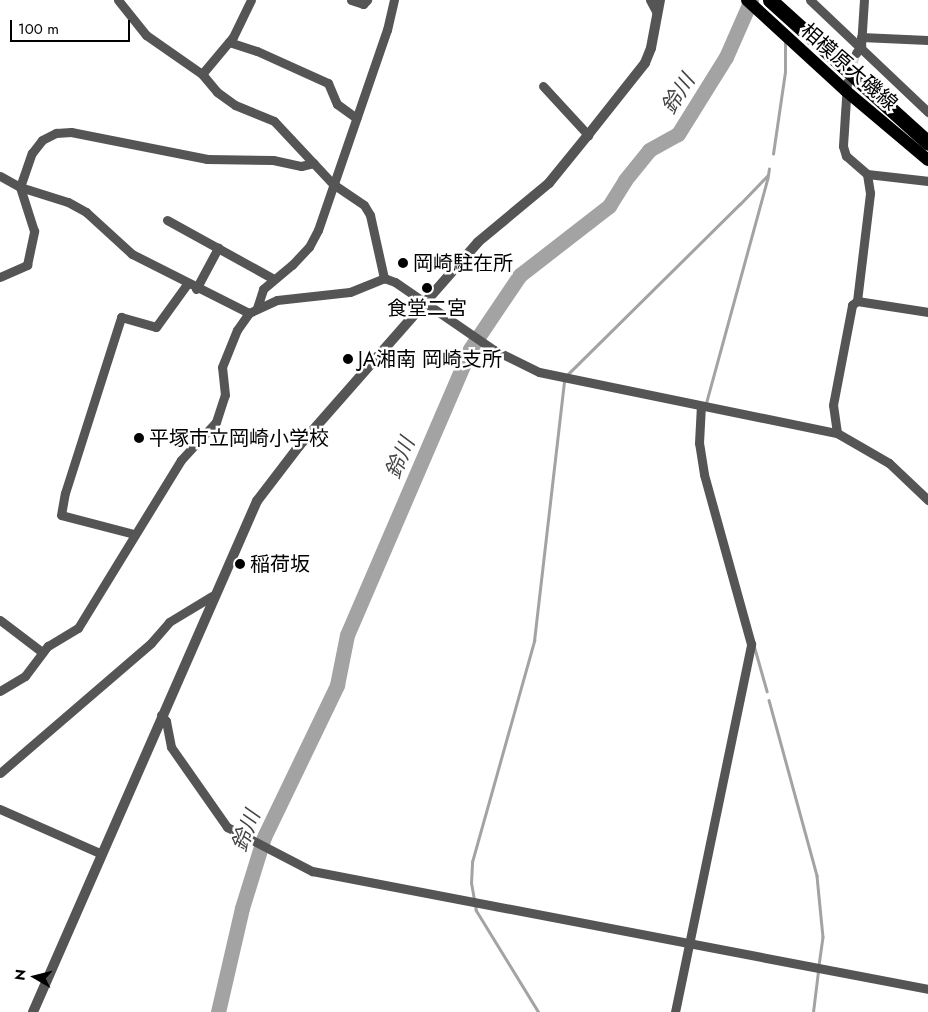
<!DOCTYPE html>
<html>
<head>
<meta charset="utf-8">
<style>
	body { margin:0 }
	#map { position:relative; width:928px; height:1012px; overflow:hidden; background:#fff; font-family:Jost,"Noto Sans JP",sans-serif }
	div>[style] { position:absolute }
	[style*='--x'] { left:calc(var(--x)*1px); top:calc(var(--y)*1px); width:calc(var(--w)*1px); rotate:calc(var(--a)*1deg) }
	.stream>* { height:2.5px; margin:-1.25px; padding:0 1.25px; transform-origin:1.25px; border-radius:1.25px; background:#a3a3a3 }
	.river>* { height:15px; margin:-7.5px; padding:0 7.5px; transform-origin:7.5px; border-radius:7.5px; background:#a3a3a3 }
	.minor-tunnel>* { height:9px; margin-top:-4.5px; transform-origin:0; background:repeating-linear-gradient(90deg,#d9d9d9 0 9px,transparent 0 13.5px) }
	.minor>* { height:9px; margin:-4.5px; padding:0 4.5px; transform-origin:4.5px; border-radius:4.5px; background:#555 }
	.tertiary>* { height:10px; margin:-5px; padding:0 5px; transform-origin:5px; border-radius:5px; background:#555 }
	.primary>* { height:12px; margin:-6px; padding:0 6px; transform-origin:6px; border-radius:6px; background:#000 }
	.motorway>* { height:15px; margin:-7.5px; padding:0 7.5px; transform-origin:7.5px; border-radius:7.5px; background:#000 }
	.dots>* { width:14px; height:14px; translate:-50% -50%; box-sizing:border-box; border:2px solid #fff; border-radius:50% }
	span { translate:-50% -50%; white-space:nowrap; text-align:center; line-height:1.15; -webkit-text-stroke:5px #fff; paint-order:stroke }
	.street-label { font-size:20px; color:#000 }
	.poi-label { font-size:20px; color:#000 }
	.left { translate:0 -50%; text-align:left }
	.water-label { font-size:21px; color:#444; font-style:italic }
	.north { position:absolute; left:10px; top:952px; width:50px; height:50px; -webkit-text-stroke:4px #fff; paint-order:stroke; rotate:278deg; font-size:14px; font-weight:700; line-height:20px; text-align:center; color:#000 }
	.north::after { content:''; display:block; margin:auto; width:18px; height:22px; background:#000; clip-path:polygon(50% 0,100% 100%,50% 72%,0 100%) }
	.scale { position:absolute; left:10px; top:20px; width:120px; height:22px; box-sizing:border-box; border:2px solid #000; border-top:0; padding-left:6px; font-size:15px; line-height:18px; white-space:nowrap; color:#000; -webkit-text-stroke:4px #fff; paint-order:stroke }
</style>
</head>
<body>
<div id="map">
	<div class="stream">
		<div style="--x:773;--y:154;--w:83;--a:-81.7"></div>
		<div style="--x:785;--y:72;--w:31;--a:-90"></div>
		<div style="--x:567;--y:375;--w:243;--a:-44.7"></div>
		<div style="--x:740;--y:204;--w:40;--a:-46"></div>
		<div style="--x:768;--y:175;--w:6;--a:-81"></div>
		<div style="--x:706;--y:403;--w:234;--a:-74.7"></div>
		<div style="--x:754;--y:645;--w:48;--a:74.2"></div>
		<div style="--x:769;--y:700;--w:182;--a:74.7"></div>
		<div style="--x:817;--y:876;--w:61;--a:84.4"></div>
		<div style="--x:823;--y:937;--w:29;--a:98"></div>
		<div style="--x:538;--y:1012;--w:119;--a:-121.5"></div>
		<div style="--x:476;--y:911;--w:28;--a:-100"></div>
		<div style="--x:471;--y:883;--w:21;--a:-87"></div>
		<div style="--x:472;--y:862;--w:230;--a:-74.3"></div>
		<div style="--x:534;--y:641;--w:263;--a:-83.4"></div>
		<div style="--x:813;--y:1012;--w:41;--a:-83"></div>
	</div>
	<div class="river">
		<div style="--x:218;--y:1012;--w:107;--a:-77"></div>
		<div style="--x:242;--y:908;--w:74;--a:-72.8"></div>
		<div style="--x:264;--y:837;--w:169;--a:-64.3"></div>
		<div style="--x:337;--y:685;--w:51;--a:-78.7"></div>
		<div style="--x:347;--y:635;--w:311;--a:-66.7"></div>
		<div style="--x:470;--y:349;--w:89;--a:-56"></div>
		<div style="--x:520;--y:275;--w:113;--a:-37.8"></div>
		<div style="--x:609;--y:206;--w:31;--a:-58"></div>
		<div style="--x:625;--y:180;--w:38;--a:-51"></div>
		<div style="--x:649;--y:150;--w:33;--a:-29"></div>
		<div style="--x:678;--y:134;--w:91;--a:-58.1"></div>
		<div style="--x:726;--y:57;--w:62;--a:-66.3"></div>
	</div>
	<div class="minor-tunnel">
		<div style="--x:850;--y:75;--w:23;--a:-75"></div>
	</div>
	<div class="minor">
		<div style="--x:118;--y:0;--w:45;--a:51.3"></div>
		<div style="--x:146;--y:35;--w:68;--a:34.9"></div>
		<div style="--x:202;--y:74;--w:23;--a:50"></div>
		<div style="--x:217;--y:92;--w:22;--a:36"></div>
		<div style="--x:235;--y:105;--w:42;--a:22.3"></div>
		<div style="--x:274;--y:121;--w:86;--a:46.9"></div>
		<div style="--x:333;--y:184;--w:37;--a:34"></div>
		<div style="--x:364;--y:205;--w:12;--a:59"></div>
		<div style="--x:370;--y:215;--w:65;--a:77.5"></div>
		<div style="--x:351;--y:0;--w:13;--a:18"></div>
		<div style="--x:363;--y:4;--w:6;--a:-45"></div>
		<div style="--x:650;--y:0;--w:15;--a:62"></div>
		<div style="--x:810;--y:0;--w:163;--a:43.5"></div>
		<div style="--x:861;--y:37;--w:67;--a:2.6"></div>
		<div style="--x:229;--y:42;--w:29;--a:18"></div>
		<div style="--x:257;--y:51;--w:78;--a:24.3"></div>
		<div style="--x:328;--y:83;--w:23;--a:67"></div>
		<div style="--x:337;--y:104;--w:24;--a:36"></div>
		<div style="--x:856;--y:53;--w:9;--a:-54"></div>
		<div style="--x:861;--y:46;--w:46;--a:-86.3"></div>
		<div style="--x:202;--y:74;--w:48;--a:-50"></div>
		<div style="--x:233;--y:37;--w:41;--a:-64.1"></div>
		<div style="--x:543;--y:86;--w:67;--a:47.4"></div>
		<div style="--x:867;--y:174;--w:61;--a:6.5"></div>
		<div style="--x:0;--y:176;--w:23;--a:29"></div>
		<div style="--x:20;--y:187;--w:50;--a:17.4"></div>
		<div style="--x:68;--y:202;--w:21;--a:29"></div>
		<div style="--x:86;--y:212;--w:62;--a:42.4"></div>
		<div style="--x:132;--y:254;--w:131;--a:26.8"></div>
		<div style="--x:167;--y:220;--w:122;--a:28.9"></div>
		<div style="--x:0;--y:277;--w:30;--a:-24"></div>
		<div style="--x:27;--y:265;--w:35;--a:-78"></div>
		<div style="--x:34;--y:231;--w:46;--a:-107.7"></div>
		<div style="--x:20;--y:187;--w:36;--a:-71"></div>
		<div style="--x:32;--y:153;--w:16;--a:-52"></div>
		<div style="--x:42;--y:140;--w:16;--a:-27"></div>
		<div style="--x:56;--y:133;--w:15;--a:-4"></div>
		<div style="--x:71;--y:132;--w:139;--a:11.2"></div>
		<div style="--x:207;--y:159;--w:66;--a:0.9"></div>
		<div style="--x:273;--y:160;--w:29;--a:12"></div>
		<div style="--x:301;--y:166;--w:13;--a:-13"></div>
		<div style="--x:196;--y:289;--w:47;--a:-61.8"></div>
		<div style="--x:857;--y:301;--w:72;--a:8.8"></div>
		<div style="--x:257;--y:308;--w:20;--a:-72"></div>
		<div style="--x:263;--y:289;--w:38;--a:-40"></div>
		<div style="--x:292;--y:265;--w:25;--a:-47"></div>
		<div style="--x:309;--y:247;--w:19;--a:-62"></div>
		<div style="--x:318;--y:230;--w:212;--a:-71"></div>
		<div style="--x:387;--y:30;--w:31;--a:-77"></div>
		<div style="--x:837;--y:433;--w:28;--a:-98"></div>
		<div style="--x:833;--y:405;--w:102;--a:-79.2"></div>
		<div style="--x:852;--y:305;--w:6;--a:-39"></div>
		<div style="--x:857;--y:301;--w:109;--a:-83.1"></div>
		<div style="--x:870;--y:193;--w:19;--a:-99"></div>
		<div style="--x:867;--y:174;--w:28;--a:-139"></div>
		<div style="--x:846;--y:156;--w:10;--a:-107"></div>
		<div style="--x:843;--y:146;--w:64;--a:-86.4"></div>
		<div style="--x:134;--y:534;--w:75;--a:-165.4"></div>
		<div style="--x:61;--y:515;--w:22;--a:-80"></div>
		<div style="--x:65;--y:493;--w:185;--a:-72.3"></div>
		<div style="--x:121;--y:317;--w:36;--a:16"></div>
		<div style="--x:156;--y:327;--w:53;--a:-54.2"></div>
		<div style="--x:0;--y:620;--w:53;--a:37.3"></div>
		<div style="--x:0;--y:691;--w:29;--a:-31"></div>
		<div style="--x:25;--y:676;--w:38;--a:-53"></div>
		<div style="--x:48;--y:646;--w:35;--a:-31"></div>
		<div style="--x:78;--y:628;--w:197;--a:-58.5"></div>
		<div style="--x:181;--y:460;--w:52;--a:-47.4"></div>
		<div style="--x:216;--y:422;--w:28;--a:-72"></div>
		<div style="--x:225;--y:395;--w:28;--a:-96"></div>
		<div style="--x:222;--y:367;--w:40;--a:-68"></div>
		<div style="--x:237;--y:330;--w:21;--a:-55"></div>
		<div style="--x:249;--y:313;--w:31;--a:-25"></div>
		<div style="--x:277;--y:300;--w:73;--a:-6.3"></div>
		<div style="--x:350;--y:292;--w:37;--a:-22"></div>
		<div style="--x:384;--y:278;--w:12;--a:20"></div>
		<div style="--x:395;--y:282;--w:120;--a:34.5"></div>
		<div style="--x:494;--y:350;--w:50;--a:26.1"></div>
		<div style="--x:539;--y:372;--w:304;--a:11.6"></div>
		<div style="--x:837;--y:433;--w:60;--a:30"></div>
		<div style="--x:889;--y:463;--w:54;--a:43.5"></div>
		<div style="--x:161;--y:715;--w:8;--a:50"></div>
		<div style="--x:166;--y:721;--w:26;--a:79"></div>
		<div style="--x:171;--y:747;--w:98;--a:55"></div>
		<div style="--x:227;--y:827;--w:96;--a:27.4"></div>
		<div style="--x:312;--y:871;--w:627;--a:10.84"></div>
		<div style="--x:0;--y:773;--w:199;--a:-40.7"></div>
		<div style="--x:151;--y:643;--w:28;--a:-49"></div>
		<div style="--x:169;--y:622;--w:50;--a:-31.2"></div>
		<div style="--x:0;--y:809;--w:111;--a:23.8"></div>
		<div style="--x:675;--y:1012;--w:376;--a:-78.3"></div>
		<div style="--x:751;--y:644;--w:176;--a:-105.5"></div>
		<div style="--x:704;--y:474;--w:31;--a:-99"></div>
		<div style="--x:699;--y:443;--w:36;--a:-87"></div>
	</div>
	<div class="tertiary">
		<div style="--x:33;--y:1012;--w:558;--a:-66.33"></div>
		<div style="--x:257;--y:501;--w:69;--a:-52.6"></div>
		<div style="--x:299;--y:446;--w:271;--a:-48.7"></div>
		<div style="--x:478;--y:242;--w:92;--a:-39.7"></div>
		<div style="--x:549;--y:183;--w:62;--a:-50.9"></div>
		<div style="--x:588;--y:135;--w:92;--a:-51.6"></div>
		<div style="--x:645;--y:63;--w:16;--a:-68"></div>
		<div style="--x:651;--y:48;--w:49;--a:-79.4"></div>
	</div>
	<div class="primary">
		<div style="--x:747;--y:0;--w:134;--a:42.6"></div>
		<div style="--x:846;--y:91;--w:107;--a:40.1"></div>
	</div>
	<div class="motorway">
		<div style="--x:770;--y:0;--w:213;--a:42.1"></div>
	</div>
	<div class="dots">
		<div style="left:403px;top:263px;background:#000"></div>
		<div style="left:427px;top:288px;background:#000"></div>
		<div style="left:348px;top:359px;background:#000"></div>
		<div style="left:139px;top:438px;background:#000"></div>
		<div style="left:240px;top:564px;background:#000"></div>
	</div>
	<div class="street-label">
		<span style="left:849px;top:67px;rotate:41deg">相模原大磯線</span>
	</div>
	<div class="poi-label">
		<span class="left" style="left:413px;top:263px">岡崎駐在所</span>
		<span style="left:427px;top:308px">食堂二宮</span>
		<span class="left" style="left:358px;top:359px">JA湘南 岡崎支所</span>
		<span class="left" style="left:149px;top:438px">平塚市立岡崎小学校</span>
		<span class="left" style="left:250px;top:564px">稲荷坂</span>
	</div>
	<div class="water-label">
		<span style="left:678px;top:94px;rotate:-58deg">鈴川</span>
		<span style="left:400px;top:458px;rotate:-67deg">鈴川</span>
		<span style="left:246px;top:831px;rotate:-69deg">鈴川</span>
	</div>
	<div class="north">N</div>
	<div class="scale">100 m</div>
</div>
</body>
</html>
